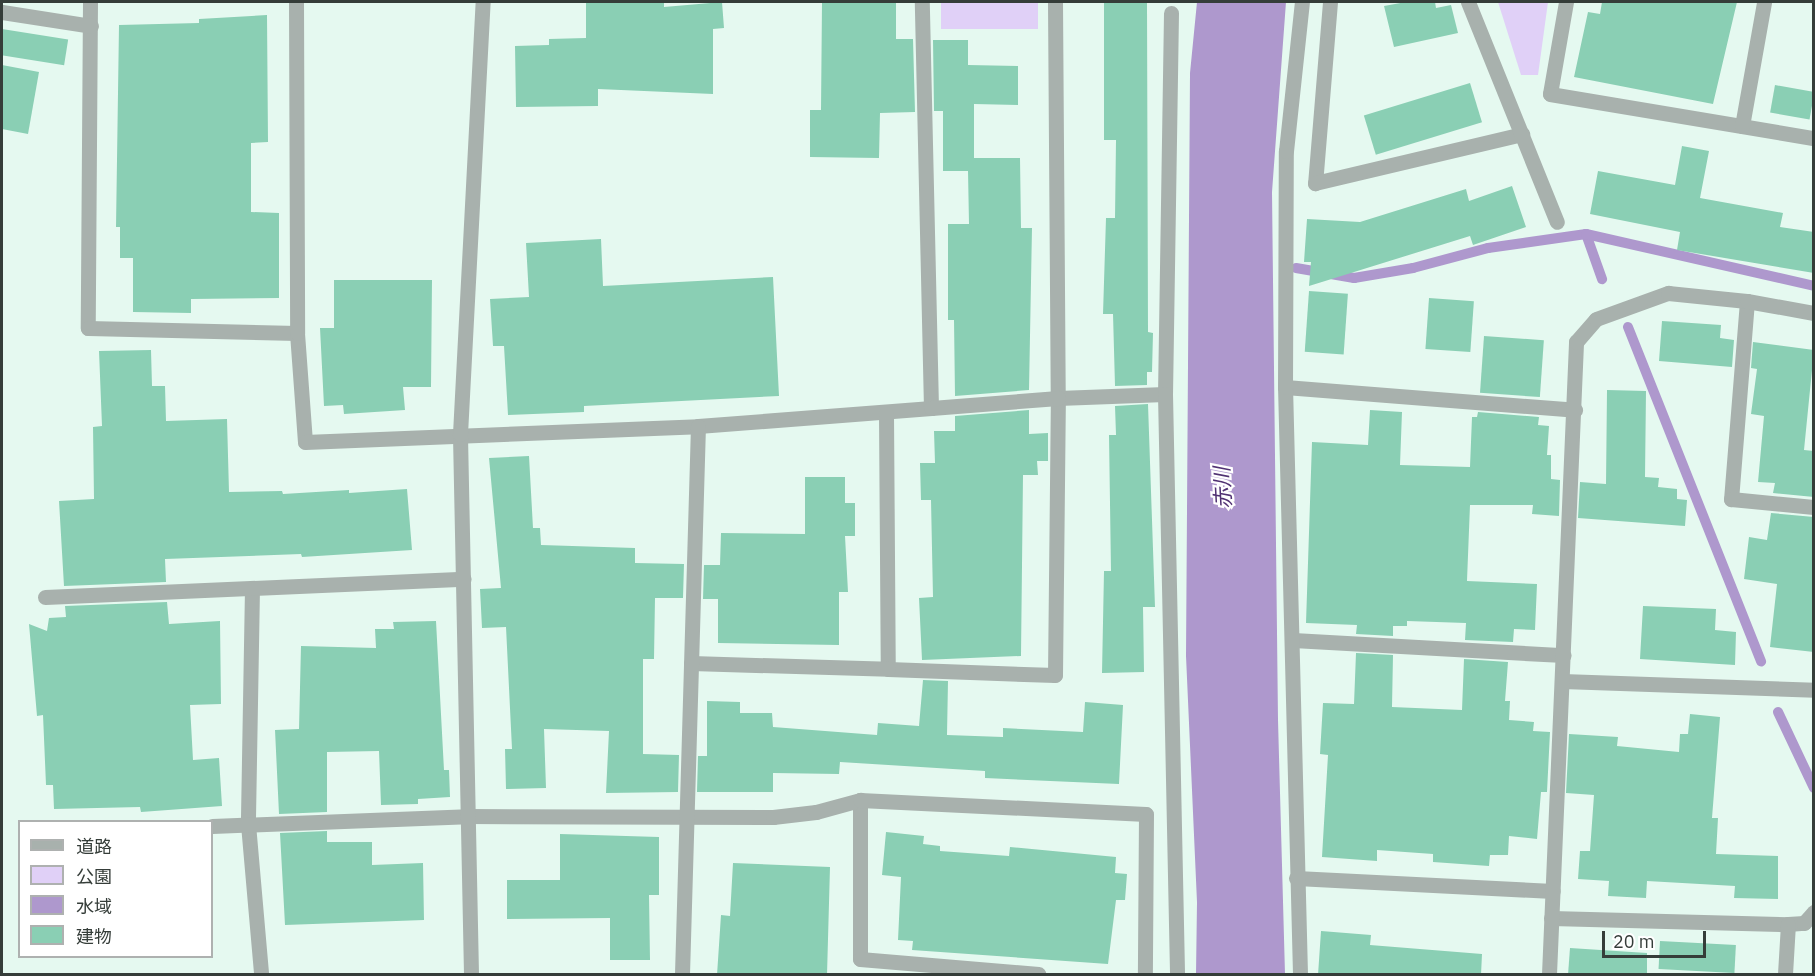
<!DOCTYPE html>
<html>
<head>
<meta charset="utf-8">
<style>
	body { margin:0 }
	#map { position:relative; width:1815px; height:976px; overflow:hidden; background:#e5f9f0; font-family:"IBM Plex Sans","Noto Sans JP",sans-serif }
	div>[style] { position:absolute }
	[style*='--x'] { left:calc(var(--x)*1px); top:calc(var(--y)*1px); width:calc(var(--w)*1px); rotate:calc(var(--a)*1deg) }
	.green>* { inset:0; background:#e0d0f7; transform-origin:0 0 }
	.water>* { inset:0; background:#ae98cd }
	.stream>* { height:10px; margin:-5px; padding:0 5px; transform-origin:5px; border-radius:5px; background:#ae98cd }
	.building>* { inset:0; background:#8acfb4; transform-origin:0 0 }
	.minor>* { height:15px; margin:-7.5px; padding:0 7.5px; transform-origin:7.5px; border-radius:7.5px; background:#a8b1ad }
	span { translate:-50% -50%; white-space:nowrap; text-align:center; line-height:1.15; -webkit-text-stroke:4.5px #fff; paint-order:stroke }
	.water-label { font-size:21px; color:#503172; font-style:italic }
	.frame { position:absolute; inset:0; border:3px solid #353d39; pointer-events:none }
	.legend { position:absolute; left:18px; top:820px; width:195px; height:138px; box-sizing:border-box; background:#fff; border:2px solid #aeb1b0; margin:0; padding:8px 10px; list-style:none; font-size:18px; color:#353d39 }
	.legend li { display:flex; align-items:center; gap:12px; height:30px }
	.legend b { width:30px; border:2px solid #aeb1b0 }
	.scale { position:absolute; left:1602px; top:931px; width:104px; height:27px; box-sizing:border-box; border:3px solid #353d39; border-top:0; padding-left:8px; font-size:18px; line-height:21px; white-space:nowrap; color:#353d39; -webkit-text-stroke:4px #fff; paint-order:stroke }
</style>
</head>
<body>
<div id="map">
	<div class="green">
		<div style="left:941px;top:2px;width:97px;height:27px"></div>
		<div style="clip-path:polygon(1498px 2px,1548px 2px,1538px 75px,1521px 75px)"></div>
	</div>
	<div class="water">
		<div style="clip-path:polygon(1197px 2px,1286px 2px,1272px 192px,1278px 720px,1285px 974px,1196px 974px,1197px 902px,1186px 656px,1190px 73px)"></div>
	</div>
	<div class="stream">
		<div style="--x:1586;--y:234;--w:48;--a:70.4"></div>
		<div style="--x:1296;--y:268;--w:59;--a:9.8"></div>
		<div style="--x:1354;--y:278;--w:60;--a:-9.6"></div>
		<div style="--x:1413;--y:268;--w:78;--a:-14.9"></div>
		<div style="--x:1488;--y:248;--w:99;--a:-8.1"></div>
		<div style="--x:1586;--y:234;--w:234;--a:12.8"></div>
		<div style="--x:1628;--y:327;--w:360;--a:68.3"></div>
		<div style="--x:1778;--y:712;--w:84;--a:64.7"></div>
	</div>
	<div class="building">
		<div style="clip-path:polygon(586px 2px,664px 2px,664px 7px,722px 2px,724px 28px,713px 29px,713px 94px,598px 89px,598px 106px,516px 107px,515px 46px,549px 45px,549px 39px,586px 38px)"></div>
		<div style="clip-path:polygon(822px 2px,896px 2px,896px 39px,913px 39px,915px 112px,880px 113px,879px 158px,810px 157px,810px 110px,821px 110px)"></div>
		<div style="clip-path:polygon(1104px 2px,1147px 2px,1148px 332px,1153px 333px,1152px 372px,1147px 372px,1147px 385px,1115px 386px,1113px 314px,1103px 314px,1106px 218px,1115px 218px,1116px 140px,1104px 140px)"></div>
		<div style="clip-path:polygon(1406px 2px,1435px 2px,1436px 8px,1451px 5px,1458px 33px,1394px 47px,1384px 6px)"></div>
		<div style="clip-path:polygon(1602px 2px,1737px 2px,1713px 104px,1574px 77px,1588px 12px,1600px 14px)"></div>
		<div style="clip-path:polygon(267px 15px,268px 142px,251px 143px,251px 212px,279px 213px,279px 298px,191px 299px,191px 313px,133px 312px,133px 258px,120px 258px,120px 227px,116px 227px,119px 25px,199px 23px,199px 19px)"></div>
		<div style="left:2px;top:29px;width:67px;height:26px;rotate:9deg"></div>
		<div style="clip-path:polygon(933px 40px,968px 40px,968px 65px,1018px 66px,1018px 105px,974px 104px,974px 158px,1020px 158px,1021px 228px,1032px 228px,1029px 390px,955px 396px,954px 320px,948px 320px,948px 224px,969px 224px,968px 171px,943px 171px,943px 111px,934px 111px)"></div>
		<div style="clip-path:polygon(2px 65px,39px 72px,28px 134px,2px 129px)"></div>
		<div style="left:1470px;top:83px;width:41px;height:111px;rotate:73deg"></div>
		<div style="left:1775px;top:85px;width:40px;height:28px;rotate:10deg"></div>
		<div style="clip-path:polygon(1682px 146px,1709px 151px,1700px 198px,1783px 213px,1780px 227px,1814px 232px,1814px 273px,1677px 250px,1680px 232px,1590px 214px,1598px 171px,1675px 185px)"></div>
		<div style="clip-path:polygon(1512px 186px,1526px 227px,1473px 245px,1470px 236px,1309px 286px,1311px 262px,1304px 262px,1307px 219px,1360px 222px,1466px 189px,1469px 201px)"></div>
		<div style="clip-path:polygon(601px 239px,603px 286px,773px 277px,779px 396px,584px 406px,584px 412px,508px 415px,504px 346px,493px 346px,490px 299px,529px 297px,526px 243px)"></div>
		<div style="clip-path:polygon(334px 280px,432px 280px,431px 387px,403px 387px,405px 410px,344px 414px,343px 405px,324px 406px,320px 328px,334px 328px)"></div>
		<div style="left:1309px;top:291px;width:39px;height:61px;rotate:4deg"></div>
		<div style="left:1429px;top:298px;width:45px;height:51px;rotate:4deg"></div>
		<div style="clip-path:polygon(1662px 321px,1721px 325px,1720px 338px,1734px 340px,1732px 367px,1659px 361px)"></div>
		<div style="left:1484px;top:336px;width:60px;height:57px;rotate:4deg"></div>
		<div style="clip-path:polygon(1753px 342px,1814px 350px,1804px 450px,1814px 451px,1814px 497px,1773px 493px,1775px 483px,1758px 482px,1764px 416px,1751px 414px,1757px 369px,1751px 368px)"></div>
		<div style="clip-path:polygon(151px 350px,152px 386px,165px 386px,166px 421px,227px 419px,229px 492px,282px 491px,283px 494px,349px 490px,349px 493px,407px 489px,412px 550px,302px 557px,301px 554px,165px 559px,166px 582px,64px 586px,59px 501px,94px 499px,93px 427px,102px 426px,99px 351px)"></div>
		<div style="clip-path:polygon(1607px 390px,1646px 391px,1645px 477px,1659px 478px,1658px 487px,1677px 489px,1677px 499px,1687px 500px,1685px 526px,1578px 518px,1580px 482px,1606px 484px)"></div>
		<div style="clip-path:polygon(1148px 404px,1155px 607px,1143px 607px,1144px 672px,1102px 673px,1104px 571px,1111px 571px,1109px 435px,1116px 435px,1115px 406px)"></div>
		<div style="clip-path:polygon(1029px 410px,1029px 434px,1048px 433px,1048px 461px,1037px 461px,1038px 475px,1023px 475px,1021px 656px,922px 660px,919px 598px,933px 597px,931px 500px,921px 500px,920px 463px,935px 463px,934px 431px,955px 431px,955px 416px)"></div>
		<div style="clip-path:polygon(1370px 410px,1402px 412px,1400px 465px,1470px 467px,1472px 417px,1477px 417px,1478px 412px,1539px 417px,1538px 425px,1549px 426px,1547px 455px,1551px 455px,1551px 479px,1560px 480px,1559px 516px,1532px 514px,1533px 505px,1470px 505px,1467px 581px,1537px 584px,1535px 630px,1514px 629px,1513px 642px,1465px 640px,1466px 623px,1407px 621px,1407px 626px,1393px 626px,1393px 636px,1356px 634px,1357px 625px,1306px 623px,1312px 442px,1368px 445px)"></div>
		<div style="clip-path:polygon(529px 456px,533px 528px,540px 528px,541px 545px,635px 548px,635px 563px,684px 564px,683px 598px,655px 598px,654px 659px,643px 659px,643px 754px,679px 755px,678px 792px,606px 793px,609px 731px,544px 729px,546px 788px,506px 789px,505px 749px,512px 749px,506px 627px,482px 628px,480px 589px,501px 588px,489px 458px)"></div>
		<div style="clip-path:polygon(805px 477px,845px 477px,845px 503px,855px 503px,855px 536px,845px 536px,848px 592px,839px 592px,839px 645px,718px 643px,718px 599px,703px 599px,704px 565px,720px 565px,721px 533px,805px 534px)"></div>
		<div style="clip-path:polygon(1771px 513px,1814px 517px,1814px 652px,1770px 647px,1777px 584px,1744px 579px,1749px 537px,1767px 540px)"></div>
		<div style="clip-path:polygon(167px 602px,169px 624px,220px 621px,221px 704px,190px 705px,193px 760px,219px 758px,222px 806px,141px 812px,140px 807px,54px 809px,53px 785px,46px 785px,43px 715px,37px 716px,29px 624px,47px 631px,49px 618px,66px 617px,65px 606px)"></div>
		<div style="clip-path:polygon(1643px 606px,1716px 609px,1715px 630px,1736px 632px,1735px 665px,1640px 659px)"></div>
		<div style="clip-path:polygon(436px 621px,444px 770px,449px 770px,450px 797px,418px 799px,418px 804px,381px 805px,379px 751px,327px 752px,327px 812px,279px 814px,275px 730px,299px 729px,301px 646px,376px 648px,375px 629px,394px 629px,393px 622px)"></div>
		<div style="clip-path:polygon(1356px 653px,1393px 655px,1392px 707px,1462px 710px,1464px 659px,1508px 662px,1505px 701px,1510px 701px,1509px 720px,1534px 722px,1533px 731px,1550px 732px,1547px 792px,1541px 792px,1537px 839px,1509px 836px,1508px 855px,1490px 855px,1489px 866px,1433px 862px,1433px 854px,1377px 850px,1377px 861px,1322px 857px,1328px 755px,1320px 754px,1323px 703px,1354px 704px)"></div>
		<div style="clip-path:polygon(923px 680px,948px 681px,947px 735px,1003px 737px,1003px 728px,1083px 732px,1085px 702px,1123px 705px,1119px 784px,985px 778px,985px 771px,840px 762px,839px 774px,773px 773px,773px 792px,697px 792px,698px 756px,707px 756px,707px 701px,740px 702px,740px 713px,772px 713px,773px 727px,877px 735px,878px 723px,919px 726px)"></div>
		<div style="clip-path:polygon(1690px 714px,1720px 717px,1712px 818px,1718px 818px,1716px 854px,1778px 856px,1778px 899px,1734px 898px,1735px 886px,1647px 881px,1646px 898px,1608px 896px,1609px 881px,1578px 879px,1580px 851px,1590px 851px,1594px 795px,1566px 793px,1569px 734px,1618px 737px,1617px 746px,1679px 752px,1680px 734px,1688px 734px)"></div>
		<div style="clip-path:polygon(327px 831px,327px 842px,372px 842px,372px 865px,423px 863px,424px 920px,285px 925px,280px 833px)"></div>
		<div style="clip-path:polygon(886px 832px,924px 836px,923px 844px,940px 846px,940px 851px,1009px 856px,1010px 847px,1116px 857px,1115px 873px,1127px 874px,1125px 900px,1116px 900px,1108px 964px,912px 950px,913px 941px,898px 940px,901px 877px,882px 875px)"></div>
		<div style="clip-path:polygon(560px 834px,659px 837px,659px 895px,649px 895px,650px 960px,610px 960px,610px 918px,507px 919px,507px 880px,560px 880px)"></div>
		<div style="clip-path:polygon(733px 863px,830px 867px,827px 975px,717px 975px,721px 915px,730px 916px)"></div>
		<div style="clip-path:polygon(1321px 931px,1371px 935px,1370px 945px,1482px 954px,1481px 975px,1318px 975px)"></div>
		<div style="left:1660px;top:941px;width:76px;height:28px;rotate:3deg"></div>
		<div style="clip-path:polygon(1570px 948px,1647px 953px,1647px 975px,1568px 975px)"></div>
	</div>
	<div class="minor">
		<div style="--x:90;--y:2;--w:326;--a:90.4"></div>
		<div style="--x:88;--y:328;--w:209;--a:1.4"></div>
		<div style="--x:297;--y:333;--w:109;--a:85.8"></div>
		<div style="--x:305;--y:442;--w:393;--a:-2.3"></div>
		<div style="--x:698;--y:426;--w:234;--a:-4.4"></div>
		<div style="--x:931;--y:408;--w:406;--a:-91.3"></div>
		<div style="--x:296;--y:2;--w:331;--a:89.8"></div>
		<div style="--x:1055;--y:2;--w:396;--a:89.6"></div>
		<div style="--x:1058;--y:398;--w:107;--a:-2.1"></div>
		<div style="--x:1330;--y:2;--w:182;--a:94.7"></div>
		<div style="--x:1315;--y:183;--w:213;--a:-13.3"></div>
		<div style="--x:1468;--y:2;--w:237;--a:68"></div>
		<div style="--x:1566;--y:2;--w:93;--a:99.9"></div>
		<div style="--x:1550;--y:94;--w:268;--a:9.5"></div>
		<div style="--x:2;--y:12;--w:90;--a:8.9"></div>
		<div style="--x:1171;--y:13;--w:381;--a:90.9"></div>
		<div style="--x:1165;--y:394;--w:580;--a:88.81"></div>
		<div style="--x:1742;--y:126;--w:126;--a:-79.9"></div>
		<div style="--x:1747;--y:301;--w:199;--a:94.6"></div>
		<div style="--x:1731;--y:499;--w:83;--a:5.5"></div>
		<div style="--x:1285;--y:387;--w:291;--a:4.5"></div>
		<div style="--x:886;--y:414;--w:255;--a:89.6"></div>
		<div style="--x:888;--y:669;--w:167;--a:2.1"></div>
		<div style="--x:1055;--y:675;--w:277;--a:-89.4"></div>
		<div style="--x:1058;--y:398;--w:127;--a:175.5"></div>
		<div style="--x:252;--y:588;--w:236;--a:91"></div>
		<div style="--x:248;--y:824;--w:151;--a:85"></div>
		<div style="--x:45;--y:597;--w:419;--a:-2.5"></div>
		<div style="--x:1293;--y:640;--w:271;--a:3.2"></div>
		<div style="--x:691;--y:663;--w:197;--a:1.7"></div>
		<div style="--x:1562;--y:681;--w:252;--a:2"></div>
		<div style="--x:860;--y:800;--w:159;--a:90"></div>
		<div style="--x:860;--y:959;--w:179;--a:4.8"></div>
		<div style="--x:212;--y:826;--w:255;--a:-2.2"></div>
		<div style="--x:467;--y:816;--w:306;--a:0.2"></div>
		<div style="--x:773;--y:817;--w:43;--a:-6.6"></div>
		<div style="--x:816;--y:812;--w:46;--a:-15.3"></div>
		<div style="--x:860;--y:800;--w:286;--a:2.8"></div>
		<div style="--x:1146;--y:814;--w:160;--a:90.4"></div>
		<div style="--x:1296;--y:878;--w:257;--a:2.9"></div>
		<div style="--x:1551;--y:918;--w:237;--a:1.5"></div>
		<div style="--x:1788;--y:924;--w:16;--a:-4"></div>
		<div style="--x:1804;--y:923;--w:15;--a:-48"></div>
		<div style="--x:471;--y:974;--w:540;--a:-91.17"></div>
		<div style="--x:460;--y:434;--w:433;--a:-87"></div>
		<div style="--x:682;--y:974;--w:548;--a:-88.33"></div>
		<div style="--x:1300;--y:974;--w:587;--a:-91.46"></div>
		<div style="--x:1285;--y:387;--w:236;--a:-89.8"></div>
		<div style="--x:1286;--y:151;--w:150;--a:-83.9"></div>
		<div style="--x:1549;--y:974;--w:633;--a:-87.55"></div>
		<div style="--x:1576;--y:342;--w:30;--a:-49"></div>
		<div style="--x:1596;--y:319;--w:77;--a:-19.9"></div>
		<div style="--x:1668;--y:293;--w:79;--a:5.8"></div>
		<div style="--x:1747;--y:301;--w:68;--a:10.2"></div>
		<div style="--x:1785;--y:974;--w:50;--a:-86.6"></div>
	</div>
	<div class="water-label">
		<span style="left:1222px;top:488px;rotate:-93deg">赤川</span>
	</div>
	<div class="frame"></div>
	<ul class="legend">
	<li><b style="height:8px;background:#a8b1ad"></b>道路</li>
	<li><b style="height:16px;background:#e0d0f7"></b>公園</li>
	<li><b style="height:16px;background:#ae98cd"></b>水域</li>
	<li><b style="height:16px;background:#8acfb4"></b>建物</li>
	</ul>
	<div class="scale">20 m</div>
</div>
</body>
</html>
